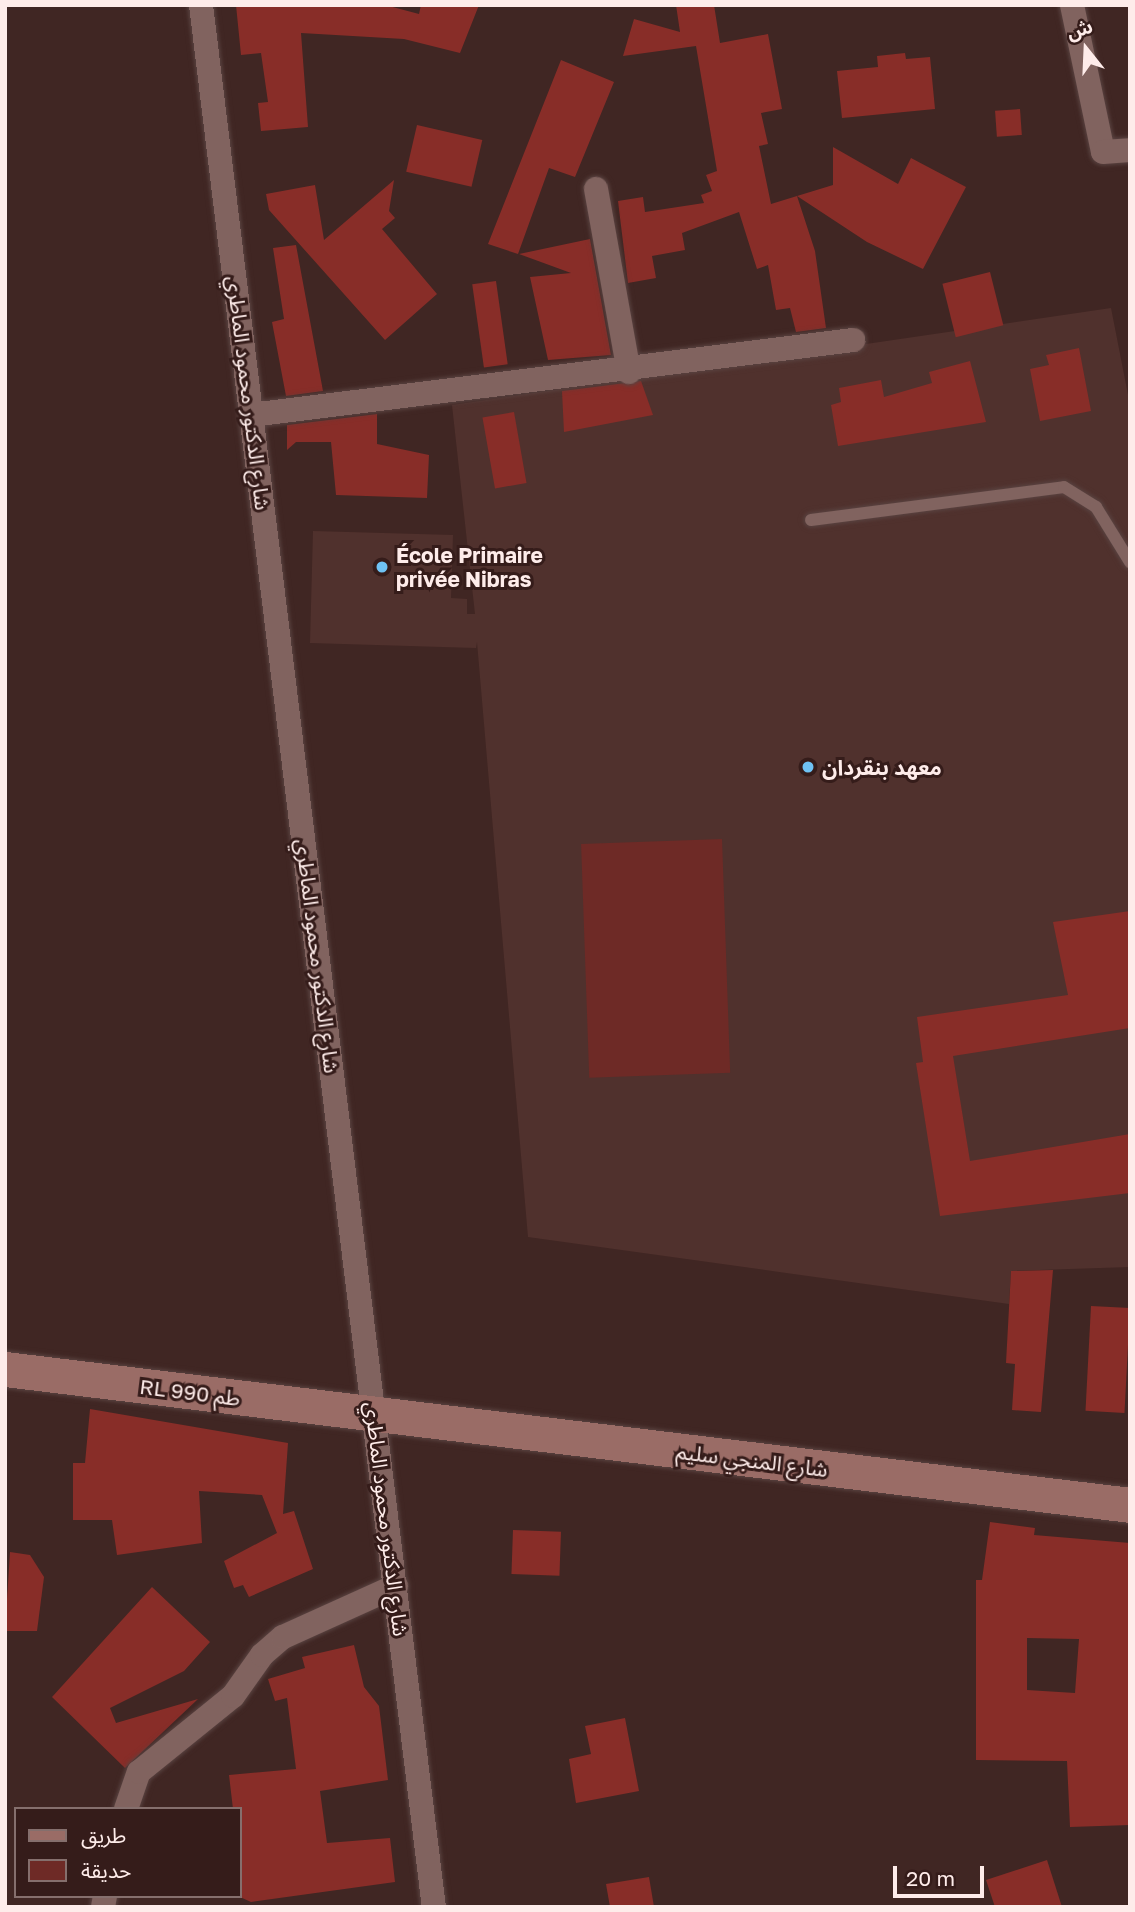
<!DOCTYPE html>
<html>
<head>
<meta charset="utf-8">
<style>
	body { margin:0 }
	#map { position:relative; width:1135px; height:1912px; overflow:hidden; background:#402623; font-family:"Golos Text","Noto Sans Arabic",sans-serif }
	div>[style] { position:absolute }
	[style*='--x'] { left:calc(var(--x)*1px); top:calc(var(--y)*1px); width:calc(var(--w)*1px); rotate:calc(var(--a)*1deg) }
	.built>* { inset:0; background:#50312d }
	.green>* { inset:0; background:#6e2a26; transform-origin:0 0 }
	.building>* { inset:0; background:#882d28; transform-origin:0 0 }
	.roads { filter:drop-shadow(0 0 2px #594341) drop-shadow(0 0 2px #594341) }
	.lane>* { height:12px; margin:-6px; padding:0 6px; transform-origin:6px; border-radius:6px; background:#81635f }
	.street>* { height:24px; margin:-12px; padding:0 12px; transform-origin:12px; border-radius:12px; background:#81635f }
	.secondary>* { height:35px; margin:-17.5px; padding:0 17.5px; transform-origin:17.5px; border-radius:17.5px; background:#9a6c66 }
	.dots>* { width:19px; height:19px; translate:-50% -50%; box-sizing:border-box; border:4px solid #351c1a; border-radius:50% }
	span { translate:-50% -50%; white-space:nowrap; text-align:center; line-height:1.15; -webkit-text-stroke:6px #351c1a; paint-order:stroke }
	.street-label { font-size:21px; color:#feecea }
	.poi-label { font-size:21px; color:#feecea; font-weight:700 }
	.left { translate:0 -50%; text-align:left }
	.frame { position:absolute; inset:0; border:7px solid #feecea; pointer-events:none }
	.legend { position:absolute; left:14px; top:1807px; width:228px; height:91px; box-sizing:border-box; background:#351c1a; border:2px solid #856f6d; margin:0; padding:9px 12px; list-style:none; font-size:21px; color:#feecea }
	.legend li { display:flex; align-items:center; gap:14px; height:35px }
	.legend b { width:35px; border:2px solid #856f6d }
	.north { position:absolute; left:1051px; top:14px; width:70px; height:70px; -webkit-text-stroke:5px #351c1a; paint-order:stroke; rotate:342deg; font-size:19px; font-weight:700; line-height:28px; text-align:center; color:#feecea }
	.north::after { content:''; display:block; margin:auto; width:24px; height:32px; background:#feecea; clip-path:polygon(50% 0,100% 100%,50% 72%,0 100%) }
	.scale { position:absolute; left:893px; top:1866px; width:91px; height:32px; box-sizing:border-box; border:4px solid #feecea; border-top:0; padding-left:9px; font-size:21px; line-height:24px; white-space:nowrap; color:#feecea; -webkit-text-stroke:5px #351c1a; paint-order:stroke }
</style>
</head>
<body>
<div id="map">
	<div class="built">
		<div style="clip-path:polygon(1111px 308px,1130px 405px,1130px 1267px,1011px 1271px,1009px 1304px,528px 1237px,477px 642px,476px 648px,310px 643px,313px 531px,453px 535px,451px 598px,467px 599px,467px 614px,475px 614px,452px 405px)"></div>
	</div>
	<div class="green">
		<div style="left:722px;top:839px;width:234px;height:141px;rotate:88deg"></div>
	</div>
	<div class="building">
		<div style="clip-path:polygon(236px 5px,385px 5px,419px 14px,421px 5px,479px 5px,460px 53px,404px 39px,301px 33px,308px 127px,261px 131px,258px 103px,268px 102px,261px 53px,241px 55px)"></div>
		<div style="clip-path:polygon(676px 5px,714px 5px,720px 43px,768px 34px,782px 109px,761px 113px,768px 144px,759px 146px,771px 204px,797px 196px,815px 251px,826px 328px,796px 332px,790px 308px,776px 310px,768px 265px,757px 269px,739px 212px,682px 233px,685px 250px,652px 256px,656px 278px,628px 283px,618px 201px,643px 197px,645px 212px,704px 203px,701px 195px,712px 191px,706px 175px,717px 171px,696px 46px,623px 56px,634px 19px,680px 32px)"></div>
		<div style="clip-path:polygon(905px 53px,906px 59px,930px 57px,935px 109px,842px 118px,837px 71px,878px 67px,877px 56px)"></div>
		<div style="clip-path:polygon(561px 60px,614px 82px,575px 177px,549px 168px,518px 254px,488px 244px)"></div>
		<div style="left:1020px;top:109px;width:26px;height:25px;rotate:86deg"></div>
		<div style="left:417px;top:125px;width:67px;height:48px;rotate:13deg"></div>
		<div style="clip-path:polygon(833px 147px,898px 184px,911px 158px,966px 187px,923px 269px,867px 242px,797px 196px,833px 185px)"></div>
		<div style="clip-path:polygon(394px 180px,389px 211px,395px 218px,382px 229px,437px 294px,385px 340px,269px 210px,266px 194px,315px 185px,324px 240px)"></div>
		<div style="clip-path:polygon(590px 239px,611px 355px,548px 360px,530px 277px,571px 273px,519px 254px)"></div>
		<div style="clip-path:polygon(296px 245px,323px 391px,286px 396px,272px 322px,284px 319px,273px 248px)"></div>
		<div style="left:990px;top:272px;width:55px;height:49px;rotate:76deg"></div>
		<div style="left:496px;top:281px;width:84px;height:24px;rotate:82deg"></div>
		<div style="clip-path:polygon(1079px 348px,1091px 411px,1040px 421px,1030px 369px,1049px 365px,1046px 355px)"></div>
		<div style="clip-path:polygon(970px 361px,986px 422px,838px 446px,831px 405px,841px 402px,839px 388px,881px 380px,884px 397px,932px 383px,929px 372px)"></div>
		<div style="clip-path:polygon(641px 381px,653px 415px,564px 432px,562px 391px)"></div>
		<div style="left:514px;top:412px;width:72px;height:32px;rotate:80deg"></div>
		<div style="clip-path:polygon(377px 414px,377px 444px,429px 455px,427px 498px,336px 495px,331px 442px,296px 442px,287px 450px,287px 425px)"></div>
		<div style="clip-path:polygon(1130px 911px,1130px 1028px,953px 1056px,970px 1161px,1130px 1134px,1130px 1193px,940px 1216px,916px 1063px,923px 1062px,917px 1017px,1068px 995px,1053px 922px)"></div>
		<div style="clip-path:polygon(1053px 1270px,1041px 1412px,1012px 1410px,1015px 1364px,1006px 1363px,1011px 1271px)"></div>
		<div style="left:1091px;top:1306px;width:39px;height:105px;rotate:3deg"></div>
		<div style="clip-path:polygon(90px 1409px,288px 1443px,283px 1514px,294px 1511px,313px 1569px,249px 1597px,243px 1585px,234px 1588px,224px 1561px,277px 1533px,262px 1495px,199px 1491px,202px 1543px,117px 1555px,112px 1520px,73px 1520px,73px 1463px,85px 1463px)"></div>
		<div style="clip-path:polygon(evenodd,990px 1522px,1035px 1528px,1034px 1535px,1130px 1543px,1130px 1825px,1070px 1827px,1067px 1761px,976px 1760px,976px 1580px,982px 1580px,990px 1522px,1027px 1638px,1079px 1639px,1075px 1693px,1027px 1690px,1027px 1638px)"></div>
		<div style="left:513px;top:1530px;width:48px;height:44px;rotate:2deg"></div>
		<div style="clip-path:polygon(10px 1552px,30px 1555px,44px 1577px,37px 1631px,5px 1631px)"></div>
		<div style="clip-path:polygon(152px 1587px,210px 1642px,184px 1671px,110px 1708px,116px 1723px,198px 1699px,125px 1768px,52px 1697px)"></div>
		<div style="clip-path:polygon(354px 1645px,364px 1687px,379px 1706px,388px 1780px,320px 1791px,327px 1843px,390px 1838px,395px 1882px,251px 1902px,240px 1897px,240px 1809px,233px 1809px,229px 1775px,296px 1769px,287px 1698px,275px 1701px,268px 1679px,305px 1668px,302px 1657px)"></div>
		<div style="clip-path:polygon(625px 1718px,639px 1791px,576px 1803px,569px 1759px,591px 1754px,585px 1726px)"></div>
		<div style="clip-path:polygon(1047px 1860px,1062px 1907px,995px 1907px,986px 1880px)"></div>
		<div style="clip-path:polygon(649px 1877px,654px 1907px,610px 1907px,606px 1884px)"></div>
	</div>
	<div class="roads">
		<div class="lane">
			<div style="--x:811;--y:520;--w:255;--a:-7.4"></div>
			<div style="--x:1064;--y:487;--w:38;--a:32"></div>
			<div style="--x:1096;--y:507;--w:65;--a:58.3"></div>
		</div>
		<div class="street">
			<div style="--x:201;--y:5;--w:1916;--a:83.02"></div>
			<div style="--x:1072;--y:5;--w:150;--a:78.1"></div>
			<div style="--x:1103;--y:152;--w:27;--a:-4"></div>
			<div style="--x:596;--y:189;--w:186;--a:79.8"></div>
			<div style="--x:251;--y:415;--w:607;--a:-7.1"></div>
			<div style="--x:126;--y:1809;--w:39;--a:-71"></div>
			<div style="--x:139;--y:1772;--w:121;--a:-39"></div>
			<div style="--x:233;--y:1696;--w:50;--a:-54.7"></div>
			<div style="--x:262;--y:1655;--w:28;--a:-41"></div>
			<div style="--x:283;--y:1637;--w:124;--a:-24.3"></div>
			<div style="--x:103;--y:1907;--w:11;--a:-80"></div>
		</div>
		<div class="secondary">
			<div style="--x:5;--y:1369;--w:1133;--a:6.89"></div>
		</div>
	</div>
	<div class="dots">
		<div style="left:382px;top:567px;background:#6fc2f4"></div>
		<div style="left:808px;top:767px;background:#6fc2f4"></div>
	</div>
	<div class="street-label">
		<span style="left:249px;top:393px;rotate:83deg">شارع الدكتور محمود الماطري</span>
		<span style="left:318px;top:956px;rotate:83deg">شارع الدكتور محمود الماطري</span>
		<span style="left:190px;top:1392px;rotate:7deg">RL طم 990</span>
		<span style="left:752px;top:1460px;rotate:7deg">شارع المنجي سليم</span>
		<span style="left:387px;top:1519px;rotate:83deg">شارع الدكتور محمود الماطري</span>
	</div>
	<div class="poi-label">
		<span class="left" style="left:396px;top:567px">École Primaire<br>privée Nibras</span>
		<span class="left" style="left:822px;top:767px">معهد بنقردان</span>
	</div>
	<div class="frame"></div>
	<ul class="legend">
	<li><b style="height:9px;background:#9a6c66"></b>طريق</li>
	<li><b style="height:19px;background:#6e2a26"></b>حديقة</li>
	</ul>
	<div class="north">ش</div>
	<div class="scale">20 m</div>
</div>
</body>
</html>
